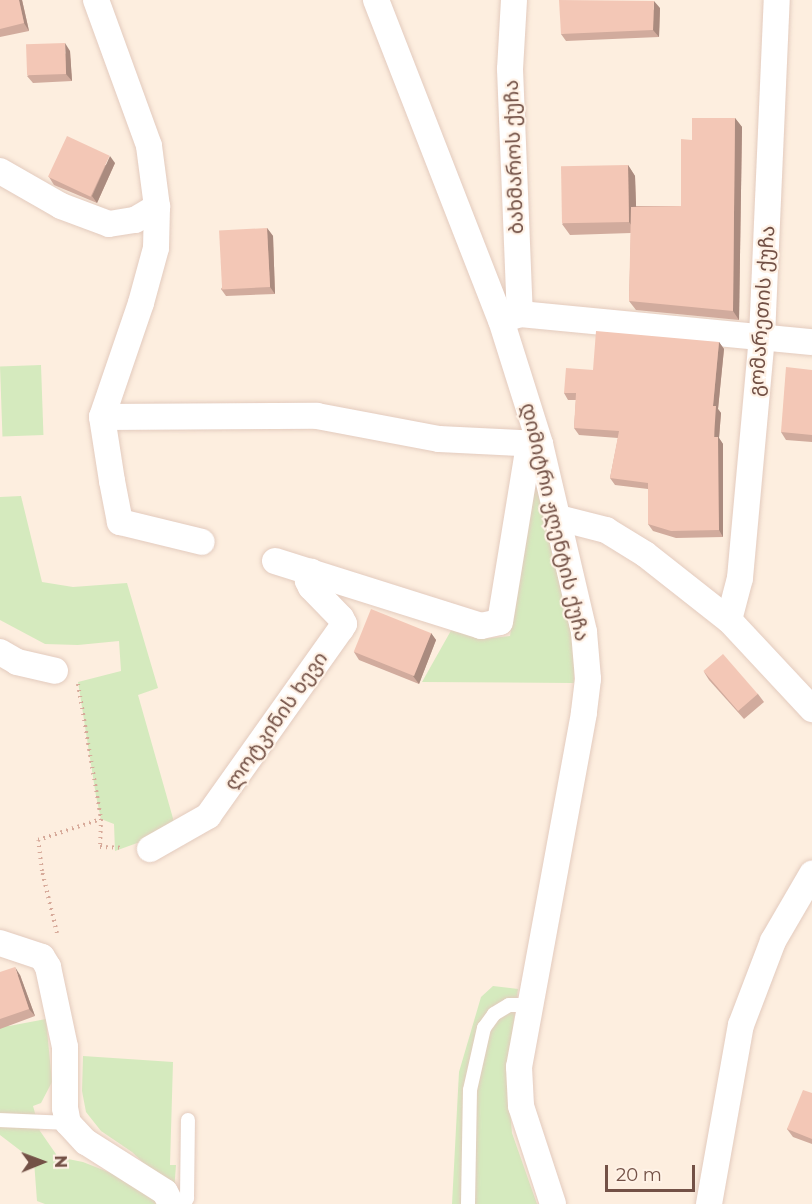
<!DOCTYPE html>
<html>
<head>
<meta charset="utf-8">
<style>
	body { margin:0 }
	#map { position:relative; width:812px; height:1204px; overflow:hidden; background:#fdeedf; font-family:Montserrat,"Noto Sans Georgian",sans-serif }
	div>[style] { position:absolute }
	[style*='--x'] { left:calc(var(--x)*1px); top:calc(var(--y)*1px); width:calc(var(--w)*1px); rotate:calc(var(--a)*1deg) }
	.green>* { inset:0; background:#d5eabe; transform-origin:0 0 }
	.path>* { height:4px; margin-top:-2px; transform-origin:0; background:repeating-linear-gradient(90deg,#d7aa9a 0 1.5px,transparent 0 6px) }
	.roads { filter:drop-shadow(0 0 2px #e3cbbe) drop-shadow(0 0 2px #e3cbbe) }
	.service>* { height:14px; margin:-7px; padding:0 7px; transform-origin:7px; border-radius:7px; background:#fff }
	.minor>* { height:26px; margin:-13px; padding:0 13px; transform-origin:13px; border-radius:13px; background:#fff }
	.wall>* { inset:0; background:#d1ab9d }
	.shaded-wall>* { inset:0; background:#aa8b7f }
	.building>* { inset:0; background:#f3c7b6; transform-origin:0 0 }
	span { translate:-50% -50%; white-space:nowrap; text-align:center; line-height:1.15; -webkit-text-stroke:4.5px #fff2e6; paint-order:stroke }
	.street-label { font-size:20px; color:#735146 }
	.north { position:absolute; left:12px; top:1132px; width:60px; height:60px; -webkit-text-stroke:4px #fff2e6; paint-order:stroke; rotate:89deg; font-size:16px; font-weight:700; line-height:24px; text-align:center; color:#735146 }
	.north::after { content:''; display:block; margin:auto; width:21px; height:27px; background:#735146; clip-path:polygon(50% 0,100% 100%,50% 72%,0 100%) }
	.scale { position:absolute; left:605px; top:1165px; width:90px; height:27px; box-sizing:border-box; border:3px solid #735146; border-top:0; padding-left:8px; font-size:18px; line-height:21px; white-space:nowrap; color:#735146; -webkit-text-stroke:4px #fff2e6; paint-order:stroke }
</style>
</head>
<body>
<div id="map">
	<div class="green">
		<div style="left:41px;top:365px;width:70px;height:41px;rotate:88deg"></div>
		<div style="clip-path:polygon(535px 475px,574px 624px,574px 683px,422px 682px,453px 627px,482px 639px,510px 636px)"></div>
		<div style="clip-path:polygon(21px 496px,42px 582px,73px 587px,127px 583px,158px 688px,138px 695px,176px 829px,115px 851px,114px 824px,101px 819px,96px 796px,78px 682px,121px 671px,119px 641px,78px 645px,45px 644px,0 620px,0 497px)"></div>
		<div style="clip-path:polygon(493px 986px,518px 989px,507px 1075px,512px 1133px,537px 1204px,452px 1204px,459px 1072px,481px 997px)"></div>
		<div style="clip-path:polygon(46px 1019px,52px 1082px,41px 1103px,33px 1106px,40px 1131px,58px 1157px,83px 1162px,121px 1177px,156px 1195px,158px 1204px,45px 1204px,37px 1201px,34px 1161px,0 1135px,0 1023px,9px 1026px)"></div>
		<div style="clip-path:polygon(83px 1056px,173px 1062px,170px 1165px,176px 1165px,174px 1192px,132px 1152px,101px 1131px,86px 1112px,82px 1091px)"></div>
	</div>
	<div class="path">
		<div style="--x:78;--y:684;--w:137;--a:80.3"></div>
		<div style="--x:101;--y:819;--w:28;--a:92"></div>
		<div style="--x:100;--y:847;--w:23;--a:2"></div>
		<div style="--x:57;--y:933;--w:64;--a:-103.6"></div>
		<div style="--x:42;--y:871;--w:31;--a:-97"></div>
		<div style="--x:38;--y:840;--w:66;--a:-18.4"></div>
	</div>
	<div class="roads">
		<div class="service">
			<div style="--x:0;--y:1120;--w:68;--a:2.5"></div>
			<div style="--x:184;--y:1204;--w:7;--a:-63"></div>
			<div style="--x:187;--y:1198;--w:78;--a:-89.3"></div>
			<div style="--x:468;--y:1204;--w:114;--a:-89"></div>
			<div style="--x:470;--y:1090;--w:64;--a:-77.3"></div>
			<div style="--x:484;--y:1028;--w:17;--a:-54"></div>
			<div style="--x:494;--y:1014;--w:17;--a:-31"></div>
			<div style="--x:509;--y:1005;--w:21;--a:0"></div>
		</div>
		<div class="minor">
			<div style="--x:96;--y:0;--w:155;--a:70"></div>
			<div style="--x:149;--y:146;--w:62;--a:82.5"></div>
			<div style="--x:157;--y:207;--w:41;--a:91.4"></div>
			<div style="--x:156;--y:248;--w:57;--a:105.3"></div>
			<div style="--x:141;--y:303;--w:120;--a:108.9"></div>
			<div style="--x:102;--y:417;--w:65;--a:81.1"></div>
			<div style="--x:112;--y:481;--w:42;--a:79"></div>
			<div style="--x:120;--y:522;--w:84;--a:13.7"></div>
			<div style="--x:376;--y:0;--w:344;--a:68.7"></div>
			<div style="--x:501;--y:320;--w:130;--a:72.5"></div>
			<div style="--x:540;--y:444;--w:193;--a:76.8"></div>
			<div style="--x:584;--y:632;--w:47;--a:85.1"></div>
			<div style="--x:588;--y:679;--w:34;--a:97"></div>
			<div style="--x:584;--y:713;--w:360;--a:100.4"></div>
			<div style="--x:519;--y:1067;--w:39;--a:87"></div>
			<div style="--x:521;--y:1106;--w:103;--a:71.9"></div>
			<div style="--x:514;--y:0;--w:69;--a:93.3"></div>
			<div style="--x:510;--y:69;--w:245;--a:87.7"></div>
			<div style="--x:0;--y:171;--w:70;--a:29.8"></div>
			<div style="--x:61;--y:206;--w:51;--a:20.6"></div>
			<div style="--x:109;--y:224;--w:26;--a:-9"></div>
			<div style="--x:135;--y:220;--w:26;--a:-31"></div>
			<div style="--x:505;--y:319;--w:16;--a:-18"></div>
			<div style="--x:520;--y:314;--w:293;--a:5.5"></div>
			<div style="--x:102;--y:417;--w:215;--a:-0.3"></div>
			<div style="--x:317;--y:416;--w:124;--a:10.7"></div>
			<div style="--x:439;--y:439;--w:101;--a:2.8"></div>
			<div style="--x:559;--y:518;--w:49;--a:14.3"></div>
			<div style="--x:606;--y:530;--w:46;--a:31.6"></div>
			<div style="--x:645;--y:554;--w:107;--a:38.2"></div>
			<div style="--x:729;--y:620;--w:122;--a:47"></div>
			<div style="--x:275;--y:561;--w:216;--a:17.5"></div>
			<div style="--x:481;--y:626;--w:19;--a:-12"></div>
			<div style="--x:500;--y:622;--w:167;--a:-80.7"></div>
			<div style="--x:527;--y:457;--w:18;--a:-45"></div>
			<div style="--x:729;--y:620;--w:43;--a:-75.3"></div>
			<div style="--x:740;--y:578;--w:242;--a:-84.8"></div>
			<div style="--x:762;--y:337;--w:337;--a:-87.5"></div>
			<div style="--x:0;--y:652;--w:20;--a:30"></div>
			<div style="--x:17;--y:662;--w:39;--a:13"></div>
			<div style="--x:150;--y:849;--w:67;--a:-29.6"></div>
			<div style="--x:208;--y:816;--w:229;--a:-54.6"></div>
			<div style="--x:341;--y:629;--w:6;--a:-59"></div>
			<div style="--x:344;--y:624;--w:7;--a:-117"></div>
			<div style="--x:341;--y:618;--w:43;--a:-134.1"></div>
			<div style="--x:311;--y:587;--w:7;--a:-117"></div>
			<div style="--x:308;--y:581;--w:10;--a:-73"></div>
			<div style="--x:0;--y:943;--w:44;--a:18.4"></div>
			<div style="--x:42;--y:957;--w:12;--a:59"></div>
			<div style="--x:48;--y:967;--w:82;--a:78"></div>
			<div style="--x:65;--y:1047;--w:61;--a:90"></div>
			<div style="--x:65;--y:1108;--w:15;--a:79"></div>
			<div style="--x:68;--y:1123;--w:26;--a:47"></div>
			<div style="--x:86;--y:1142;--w:93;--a:32.3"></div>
			<div style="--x:165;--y:1192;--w:13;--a:63"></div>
			<div style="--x:709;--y:1204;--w:182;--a:-79.9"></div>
			<div style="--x:741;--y:1025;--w:90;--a:-69.1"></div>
			<div style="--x:773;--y:941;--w:78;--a:-59.8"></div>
		</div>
	</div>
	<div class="wall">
		<div style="clip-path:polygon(0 0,22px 0,29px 31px,0 37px)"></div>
		<div style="clip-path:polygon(660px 8px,659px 37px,566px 41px,561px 34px)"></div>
		<div style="clip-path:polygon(70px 51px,72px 81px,33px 83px,27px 76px)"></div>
		<div style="clip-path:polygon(735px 118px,742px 127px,739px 320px,636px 310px,629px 301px,631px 233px,570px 235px,562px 224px,628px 165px,635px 176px,636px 206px,681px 206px,692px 140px)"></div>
		<div style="clip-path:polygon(115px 163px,97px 203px,54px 185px,49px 177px)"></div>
		<div style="clip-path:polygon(267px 228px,273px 236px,275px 294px,226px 296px,221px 289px)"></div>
		<div style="clip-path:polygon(719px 342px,724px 349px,718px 409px,721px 413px,719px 438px,723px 444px,723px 537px,676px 538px,653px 531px,648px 524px,648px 489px,615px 485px,610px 478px,618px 438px,579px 435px,574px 428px,576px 400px,568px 400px,564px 393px,593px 370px)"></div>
		<div style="clip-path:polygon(812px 370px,812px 442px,786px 440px,781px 432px)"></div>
		<div style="clip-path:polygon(431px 633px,436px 640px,419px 684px,359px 660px,354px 652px)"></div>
		<div style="clip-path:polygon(704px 672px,758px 694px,764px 702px,744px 719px,709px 680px)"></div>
		<div style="clip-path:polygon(0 972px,20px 975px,35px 1016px,0 1029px)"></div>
		<div style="clip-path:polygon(812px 1093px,812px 1144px,793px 1137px,787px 1129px)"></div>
	</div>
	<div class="shaded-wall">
		<div style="clip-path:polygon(19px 0,22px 0,29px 31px,24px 23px)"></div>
		<div style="clip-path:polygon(654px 1px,660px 8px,659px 37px,653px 30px)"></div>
		<div style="clip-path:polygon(65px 43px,70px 51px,72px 81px,66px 74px)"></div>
		<div style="clip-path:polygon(735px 118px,742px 127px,739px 320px,733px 311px)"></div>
		<div style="clip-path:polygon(110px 156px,115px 163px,97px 203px,92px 196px)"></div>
		<div style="clip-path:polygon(628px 165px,635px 176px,637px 233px,629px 222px)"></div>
		<div style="clip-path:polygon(267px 228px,273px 236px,275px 294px,270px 287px)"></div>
		<div style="clip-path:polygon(719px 342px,724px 349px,718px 409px,721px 413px,719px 438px,723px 444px,723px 537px,719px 530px,713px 406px)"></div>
		<div style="clip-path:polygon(431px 633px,436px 640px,419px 684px,413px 676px)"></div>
		<div style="clip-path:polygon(15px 967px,20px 975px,35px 1016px,29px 1009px)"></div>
	</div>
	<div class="building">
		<div style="clip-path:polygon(0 0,19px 0,24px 23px,0 29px)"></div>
		<div style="clip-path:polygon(559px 0,654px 1px,653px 30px,561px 34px)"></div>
		<div style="left:65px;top:43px;width:31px;height:39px;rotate:88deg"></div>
		<div style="clip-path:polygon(692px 118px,735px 118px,733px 311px,629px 301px,631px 207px,681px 206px,681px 139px,692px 140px)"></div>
		<div style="left:67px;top:136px;width:47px;height:45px;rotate:25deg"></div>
		<div style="left:628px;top:165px;width:57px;height:67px;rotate:89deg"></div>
		<div style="left:267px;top:228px;width:59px;height:48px;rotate:87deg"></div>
		<div style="clip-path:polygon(596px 331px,719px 342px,713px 406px,716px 406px,714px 437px,718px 437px,719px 530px,671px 531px,648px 524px,648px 483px,610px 478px,619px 431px,574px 428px,576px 393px,564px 393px,566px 368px,593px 370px)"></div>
		<div style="clip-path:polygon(786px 367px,812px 370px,812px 435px,781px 432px)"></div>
		<div style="left:371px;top:609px;width:65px;height:46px;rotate:22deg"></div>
		<div style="left:723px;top:654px;width:53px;height:26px;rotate:49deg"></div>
		<div style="clip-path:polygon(15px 967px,29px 1009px,0 1019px,0 972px)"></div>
		<div style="clip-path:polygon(803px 1090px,812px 1093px,812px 1139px,787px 1129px)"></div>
	</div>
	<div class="street-label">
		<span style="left:514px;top:157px;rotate:-92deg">ბახმაროს ქუჩა</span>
		<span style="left:762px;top:311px;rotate:-86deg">გომარეთის ქუჩა</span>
		<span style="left:555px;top:522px;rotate:77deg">დიმიტრი ჟღენტის ქუჩა</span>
		<span style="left:276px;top:721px;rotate:-55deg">ლოტკინის ხევი</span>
	</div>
	<div class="north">N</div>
	<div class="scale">20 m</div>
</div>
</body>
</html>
